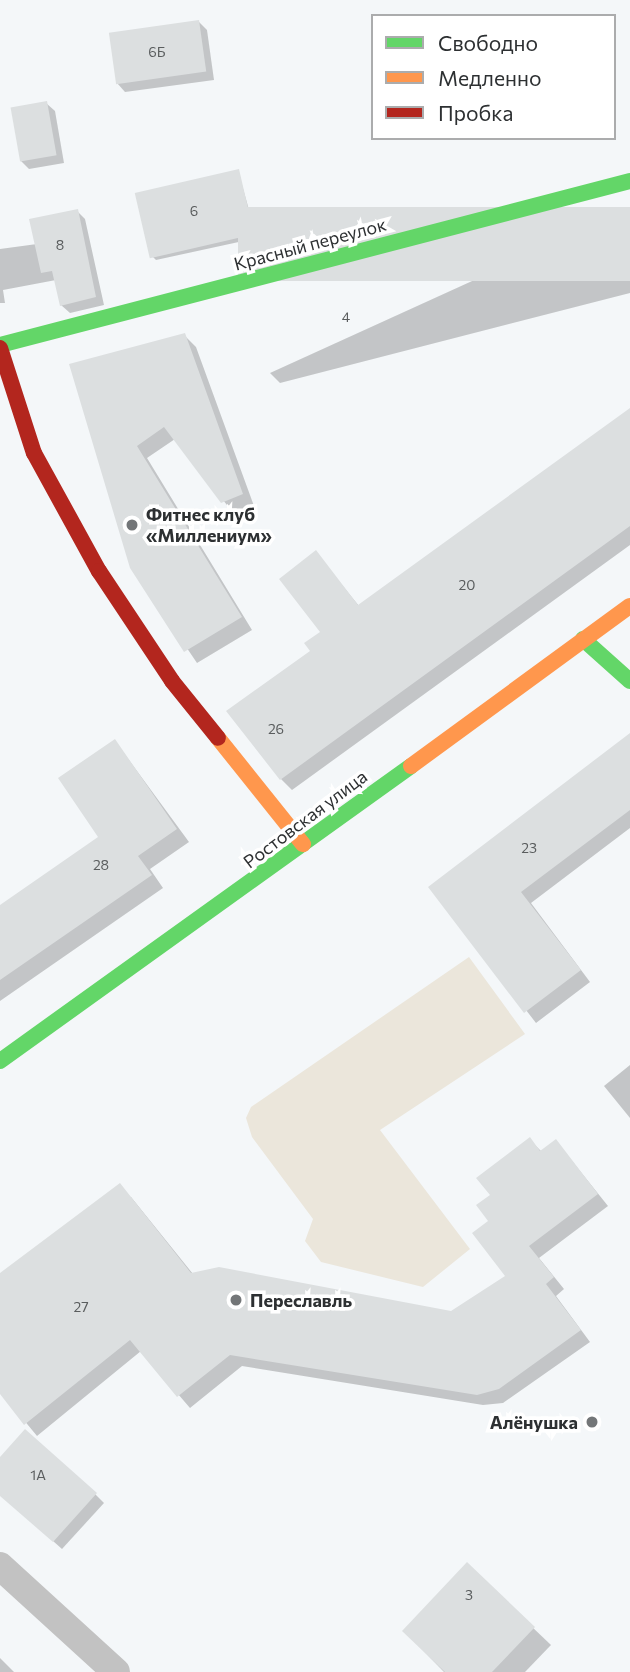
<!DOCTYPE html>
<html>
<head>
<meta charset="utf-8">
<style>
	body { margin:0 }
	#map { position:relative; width:630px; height:1672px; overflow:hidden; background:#f4f7f9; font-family:Commissioner,sans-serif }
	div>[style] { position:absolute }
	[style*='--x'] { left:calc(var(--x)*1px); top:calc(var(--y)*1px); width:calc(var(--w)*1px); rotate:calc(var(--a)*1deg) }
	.green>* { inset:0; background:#ebe6db }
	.shadow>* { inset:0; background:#0003 }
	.building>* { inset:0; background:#dcdfe0; transform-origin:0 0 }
	.street>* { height:28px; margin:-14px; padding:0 14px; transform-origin:14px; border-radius:14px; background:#c2c2c2 }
	.fast>* { height:16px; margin:-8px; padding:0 8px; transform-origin:8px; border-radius:8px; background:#63d668 }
	.slow>* { height:16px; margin:-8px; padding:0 8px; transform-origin:8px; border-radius:8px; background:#ff974d }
	.jam>* { height:16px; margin:-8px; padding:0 8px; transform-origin:8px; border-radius:8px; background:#b3261e }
	.dots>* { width:19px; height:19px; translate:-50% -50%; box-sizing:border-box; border:4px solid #fff; border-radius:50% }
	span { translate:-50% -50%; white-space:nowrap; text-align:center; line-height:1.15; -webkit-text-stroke:7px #fff; paint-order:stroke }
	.number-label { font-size:14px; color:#5a5d5e }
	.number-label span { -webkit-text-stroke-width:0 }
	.street-label { font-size:18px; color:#2d3032 }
	.poi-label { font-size:18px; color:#2d3032; font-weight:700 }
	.left { translate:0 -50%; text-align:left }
	.right { translate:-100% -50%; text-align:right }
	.legend { position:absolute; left:371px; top:14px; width:245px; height:126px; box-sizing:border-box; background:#fff; border:2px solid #abacad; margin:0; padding:9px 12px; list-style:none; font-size:21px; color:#2d3032 }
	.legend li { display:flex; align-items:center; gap:14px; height:35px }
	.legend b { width:35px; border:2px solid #abacad }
</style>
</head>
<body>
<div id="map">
	<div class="green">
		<div style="clip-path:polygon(469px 957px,525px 1034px,380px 1130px,470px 1249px,423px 1287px,321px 1262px,305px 1241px,313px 1219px,252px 1137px,246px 1118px,251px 1107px)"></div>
	</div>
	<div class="shadow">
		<div style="clip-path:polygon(199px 22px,207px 30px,214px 80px,125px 92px,117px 83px)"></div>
		<div style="clip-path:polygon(46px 103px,55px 111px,64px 163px,29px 169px,21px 161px)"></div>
		<div style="clip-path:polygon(238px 171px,257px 238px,156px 260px,152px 256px)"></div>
		<div style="clip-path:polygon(630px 209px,630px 293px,280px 383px,270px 373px)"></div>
		<div style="clip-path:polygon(77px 211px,85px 219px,104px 305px,70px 313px,61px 305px,56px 280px,3px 290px,5px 303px,0 303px,0 249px,37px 244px)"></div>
		<div style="clip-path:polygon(184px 335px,196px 347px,254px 506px,234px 514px,175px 439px,147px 458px,252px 630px,197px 663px,132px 567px,71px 365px)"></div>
		<div style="clip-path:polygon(630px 410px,630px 545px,292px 790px,281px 779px,313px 652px,322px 633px,316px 553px,359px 606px)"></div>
		<div style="clip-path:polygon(630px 739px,630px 828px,531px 903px,590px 982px,536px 1023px,431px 887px)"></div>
		<div style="clip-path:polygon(115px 741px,189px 842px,150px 869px,163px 888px,0 1001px,0 907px,101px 837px)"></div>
		<div style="clip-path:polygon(630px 1065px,630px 1118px,604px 1086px)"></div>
		<div style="clip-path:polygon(529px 1139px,542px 1152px,556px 1141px,608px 1206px,539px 1258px,564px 1289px,556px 1296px,590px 1342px,503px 1403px,483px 1405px,242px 1366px,190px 1408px,141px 1351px,37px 1436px,0 1391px,0 1275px,131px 1197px,193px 1274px,451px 1313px,507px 1277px,491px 1221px,492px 1195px)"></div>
		<div style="clip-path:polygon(0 1459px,95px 1494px,104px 1503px,62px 1549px,0 1494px)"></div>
		<div style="clip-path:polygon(467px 1565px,551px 1645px,525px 1672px,444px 1672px,404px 1631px)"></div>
		<div style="clip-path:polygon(0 1658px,14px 1672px,0 1672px)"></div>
	</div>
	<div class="building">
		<div style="left:199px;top:20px;width:52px;height:91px;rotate:82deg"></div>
		<div style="left:47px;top:101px;width:55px;height:37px;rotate:80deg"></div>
		<div style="left:239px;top:169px;width:67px;height:107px;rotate:77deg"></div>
		<div style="left:630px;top:207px;width:74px;height:392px;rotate:90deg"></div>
		<div style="clip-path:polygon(78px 209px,96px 297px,60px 306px,52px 271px,41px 273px,29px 219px)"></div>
		<div style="clip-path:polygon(185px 333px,243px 494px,221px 503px,164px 427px,137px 446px,242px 617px,184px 652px,130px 568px,69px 364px)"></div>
		<div style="clip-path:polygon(630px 408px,630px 526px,280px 780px,226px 711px,310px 651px,304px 643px,320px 632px,279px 579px,316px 550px,358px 605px)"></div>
		<div style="clip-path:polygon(630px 733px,630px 810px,521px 892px,581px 970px,524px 1013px,428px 887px)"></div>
		<div style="clip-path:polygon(115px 739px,177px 829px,138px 856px,152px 875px,0 980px,0 905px,98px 837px,58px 778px)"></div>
		<div style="clip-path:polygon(530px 1137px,540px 1151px,556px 1139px,598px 1194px,529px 1246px,554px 1277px,546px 1284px,581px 1330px,499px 1389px,477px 1395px,230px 1355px,177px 1397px,130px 1340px,24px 1425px,0 1394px,0 1273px,120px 1183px,191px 1273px,219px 1267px,451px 1311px,505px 1276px,472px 1233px,488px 1221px,476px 1205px,490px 1195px,476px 1178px)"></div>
		<div style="clip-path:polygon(25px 1429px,97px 1493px,53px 1542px,0 1496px,0 1457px)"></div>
		<div style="clip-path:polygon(467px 1562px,535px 1627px,492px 1672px,445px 1672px,402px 1631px)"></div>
	</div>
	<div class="street">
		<div style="--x:0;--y:1566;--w:157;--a:42.4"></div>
	</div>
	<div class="fast">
		<div style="--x:0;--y:345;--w:651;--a:-14.59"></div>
		<div style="--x:583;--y:639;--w:63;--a:41.8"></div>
		<div style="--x:0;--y:1061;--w:506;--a:-35.67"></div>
	</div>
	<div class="slow">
		<div style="--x:218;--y:738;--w:136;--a:51.3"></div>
		<div style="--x:411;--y:766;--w:271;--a:-36.2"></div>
	</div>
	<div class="jam">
		<div style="--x:0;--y:348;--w:110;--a:72.1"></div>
		<div style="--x:34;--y:453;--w:135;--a:61.2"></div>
		<div style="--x:99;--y:571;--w:132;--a:56.4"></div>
		<div style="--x:172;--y:681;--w:73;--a:51.1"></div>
	</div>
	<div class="dots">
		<div style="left:132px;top:525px;background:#737678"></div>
		<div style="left:236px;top:1300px;background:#737678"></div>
		<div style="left:592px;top:1422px;background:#737678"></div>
	</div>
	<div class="number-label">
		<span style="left:157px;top:52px">6Б</span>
		<span style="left:194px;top:211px">6</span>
		<span style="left:60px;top:245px">8</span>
		<span style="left:346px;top:317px">4</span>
		<span style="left:467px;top:585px">20</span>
		<span style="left:276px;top:729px">26</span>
		<span style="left:529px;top:848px">23</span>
		<span style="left:101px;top:865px">28</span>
		<span style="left:81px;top:1307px">27</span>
		<span style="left:38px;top:1475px">1А</span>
		<span style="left:469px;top:1595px">3</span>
	</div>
	<div class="street-label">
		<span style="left:310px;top:244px;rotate:-15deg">Красный переулок</span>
		<span style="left:305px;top:819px;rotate:-37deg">Ростовская улица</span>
	</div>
	<div class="poi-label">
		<span class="left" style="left:146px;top:525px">Фитнес клуб<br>«Миллениум»</span>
		<span class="left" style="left:250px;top:1300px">Переславль</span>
		<span class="right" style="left:578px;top:1422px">Алёнушка</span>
	</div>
	<ul class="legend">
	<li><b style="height:9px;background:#63d668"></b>Свободно</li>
	<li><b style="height:9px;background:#ff974d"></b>Медленно</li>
	<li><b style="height:9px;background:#b3261e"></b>Пробка</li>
	</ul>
</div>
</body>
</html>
